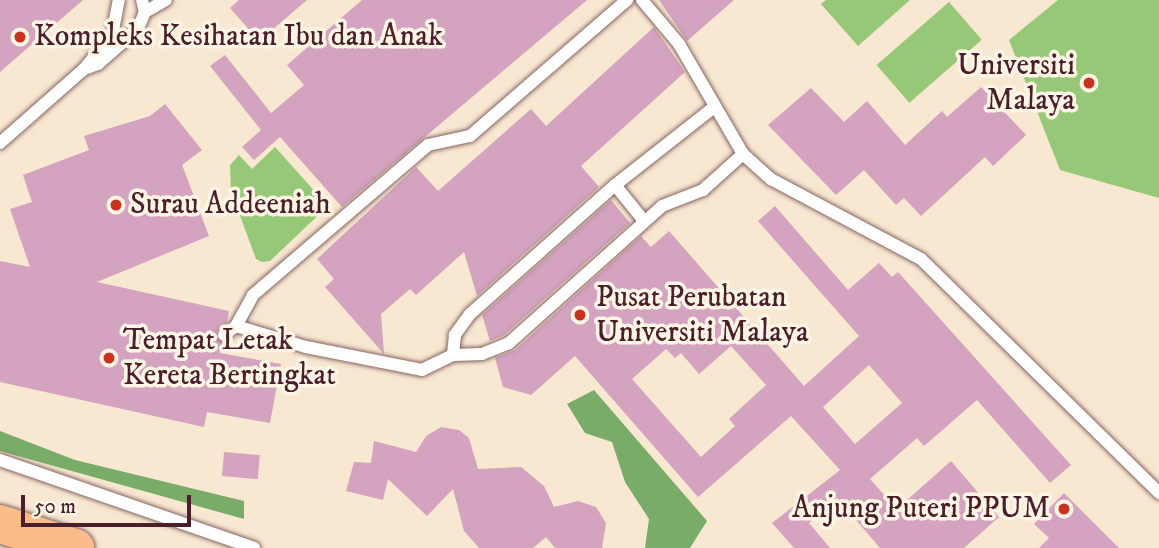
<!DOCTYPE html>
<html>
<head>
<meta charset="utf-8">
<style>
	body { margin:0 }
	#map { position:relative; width:1159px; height:548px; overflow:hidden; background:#f8e8d1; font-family:"IM FELL DW Pica",serif }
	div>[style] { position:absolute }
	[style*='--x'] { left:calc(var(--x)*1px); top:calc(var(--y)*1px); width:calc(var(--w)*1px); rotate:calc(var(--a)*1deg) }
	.green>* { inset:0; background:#96c878; transform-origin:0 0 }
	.forest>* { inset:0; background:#78ac68 }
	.building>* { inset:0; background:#d3a3bf; transform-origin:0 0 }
	.roads { filter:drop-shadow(0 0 2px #876565) drop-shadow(0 0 2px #876565) }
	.lane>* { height:12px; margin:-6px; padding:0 6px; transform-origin:6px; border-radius:6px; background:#fff }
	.highway>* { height:38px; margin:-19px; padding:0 19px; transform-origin:19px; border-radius:19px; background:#f9bc8a }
	.dots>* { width:19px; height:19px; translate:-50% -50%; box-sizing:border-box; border:4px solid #fcf5e5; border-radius:50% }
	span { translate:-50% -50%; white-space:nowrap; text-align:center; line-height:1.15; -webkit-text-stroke:7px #fcf5e5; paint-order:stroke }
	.poi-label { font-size:30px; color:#4a1f2b }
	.left { translate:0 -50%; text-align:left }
	.right { translate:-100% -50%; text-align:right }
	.scale { position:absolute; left:21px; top:495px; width:170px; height:32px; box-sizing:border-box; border:4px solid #4a1f2b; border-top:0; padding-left:9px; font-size:21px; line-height:24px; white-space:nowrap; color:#4a1f2b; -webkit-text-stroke:5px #fcf5e5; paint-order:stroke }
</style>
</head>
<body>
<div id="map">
	<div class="green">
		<div style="clip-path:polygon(826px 0,910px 0,858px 46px,821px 4px)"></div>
		<div style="clip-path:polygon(1058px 0,1159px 0,1159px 198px,1060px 170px,1009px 40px)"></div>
		<div style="left:949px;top:2px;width:50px;height:96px;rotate:49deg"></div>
		<div style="clip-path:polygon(275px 147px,328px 206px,270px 261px,262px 262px,256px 259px,231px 191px,230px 165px,239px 155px,252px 169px)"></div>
	</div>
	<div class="forest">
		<div style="clip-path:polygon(594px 390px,707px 521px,690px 548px,645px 548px,649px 519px,625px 482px,612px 442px,585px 433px,567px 404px)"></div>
		<div style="clip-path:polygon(0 431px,75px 460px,244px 501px,244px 519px,0 451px)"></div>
	</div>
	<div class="building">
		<div style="clip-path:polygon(0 0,83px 0,0 72px)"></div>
		<div style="clip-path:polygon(239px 0,307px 0,259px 41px,230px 8px)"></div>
		<div style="clip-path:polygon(362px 0,587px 0,342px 207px,280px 137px,254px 160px,242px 147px,261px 130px,210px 66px,225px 55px,271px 113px,304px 85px,287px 65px)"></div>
		<div style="clip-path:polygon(659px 0,734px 0,687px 41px)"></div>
		<div style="clip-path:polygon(654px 27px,685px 72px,581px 166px,599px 187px,477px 296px,464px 252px,416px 295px,410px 289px,381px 314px,384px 354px,325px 287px,334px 279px,317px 259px,416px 167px,438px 191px,531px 109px,546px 126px)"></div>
		<div style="clip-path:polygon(981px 87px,1026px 135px,993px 166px,985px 157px,921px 216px,904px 198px,896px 205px,864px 170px,836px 195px,768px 125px,811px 88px,844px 122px,867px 101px,905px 145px,942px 111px,947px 117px)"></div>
		<div style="clip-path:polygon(165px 104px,202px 150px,182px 165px,209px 236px,97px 282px,229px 311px,227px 322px,216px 332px,222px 343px,220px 353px,281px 364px,270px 423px,207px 412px,204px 427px,0 382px,0 261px,30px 267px,10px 209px,32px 202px,23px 175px,89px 150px,84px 136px,150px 116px)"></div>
		<div style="clip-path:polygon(611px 200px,630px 223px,504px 335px,490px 341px,482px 315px)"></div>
		<div style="clip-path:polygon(evenodd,775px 206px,848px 290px,879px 263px,892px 277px,898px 272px,1071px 465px,1050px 483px,977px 400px,924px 446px,917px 438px,870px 479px,897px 509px,951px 461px,999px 517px,964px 548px,880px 548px,837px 498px,809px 523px,830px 548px,794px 548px,772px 523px,840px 470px,791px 416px,698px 497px,575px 356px,531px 395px,503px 387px,495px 358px,515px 350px,641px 236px,651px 247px,669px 231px,804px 386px,859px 336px,758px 221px,775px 206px,731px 346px,766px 385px,729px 419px,735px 426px,701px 457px,632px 379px,666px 349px,675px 358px,681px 353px,699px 374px,731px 346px,775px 206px,869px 365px,902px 403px,855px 444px,823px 407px,869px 365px)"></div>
		<div style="clip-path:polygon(441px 427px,459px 430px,469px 438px,478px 469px,521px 467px,544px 486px,554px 507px,578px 501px,596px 507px,606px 523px,602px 548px,555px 548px,546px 537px,533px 548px,479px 548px,464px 531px,453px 489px,427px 516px,388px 479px,383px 500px,346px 491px,354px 462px,371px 463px,374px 441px,416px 452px,426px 436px)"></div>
		<div style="left:224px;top:452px;width:36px;height:24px;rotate:5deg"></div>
		<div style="clip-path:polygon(1064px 493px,1119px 548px,1039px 548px,1049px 538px,1034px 524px)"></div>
	</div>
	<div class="roads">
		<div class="lane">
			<div style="--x:642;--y:0;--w:57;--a:49.9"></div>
			<div style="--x:679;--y:44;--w:127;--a:59.8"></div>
			<div style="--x:743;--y:154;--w:38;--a:42"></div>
			<div style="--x:771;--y:179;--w:170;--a:28.1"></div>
			<div style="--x:921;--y:259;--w:334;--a:44.5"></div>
			<div style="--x:145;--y:12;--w:24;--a:-30"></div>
			<div style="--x:84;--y:69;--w:15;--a:-20"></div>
			<div style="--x:98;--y:64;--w:53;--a:-41.2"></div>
			<div style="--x:138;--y:29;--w:18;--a:-68"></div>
			<div style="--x:145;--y:12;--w:12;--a:-104"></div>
			<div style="--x:713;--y:108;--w:125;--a:141.8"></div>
			<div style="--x:615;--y:185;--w:194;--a:138.3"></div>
			<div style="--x:470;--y:314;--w:26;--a:126"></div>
			<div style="--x:455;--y:335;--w:20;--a:96"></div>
			<div style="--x:453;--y:355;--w:29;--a:-2"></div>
			<div style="--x:482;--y:354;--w:29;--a:-22"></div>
			<div style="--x:509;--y:343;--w:205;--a:-41.8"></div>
			<div style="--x:662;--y:206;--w:44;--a:-21.3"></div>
			<div style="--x:703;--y:190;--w:54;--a:-42"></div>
			<div style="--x:0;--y:143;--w:112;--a:-41.4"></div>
			<div style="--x:84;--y:69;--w:44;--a:-50.5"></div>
			<div style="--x:112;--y:35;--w:36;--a:-79"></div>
			<div style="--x:615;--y:185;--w:46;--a:51.1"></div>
			<div style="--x:236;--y:326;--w:35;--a:-61"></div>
			<div style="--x:253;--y:295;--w:230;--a:-40.6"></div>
			<div style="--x:428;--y:145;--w:43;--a:-12.1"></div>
			<div style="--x:470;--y:136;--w:208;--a:-40.9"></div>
			<div style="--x:224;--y:335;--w:15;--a:-37"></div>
			<div style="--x:236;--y:326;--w:73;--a:16.7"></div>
			<div style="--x:306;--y:347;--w:118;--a:11.2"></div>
			<div style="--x:422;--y:370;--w:34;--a:-26"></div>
			<div style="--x:0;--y:460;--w:269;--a:19.1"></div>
		</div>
		<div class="highway">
			<div style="--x:0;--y:524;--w:79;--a:17.7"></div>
		</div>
	</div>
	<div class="dots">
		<div style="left:20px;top:37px;background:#c8321e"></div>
		<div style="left:1089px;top:83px;background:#c8321e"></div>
		<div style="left:116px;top:205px;background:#c8321e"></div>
		<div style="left:580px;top:315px;background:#c8321e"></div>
		<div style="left:109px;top:358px;background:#c8321e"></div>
		<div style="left:1064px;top:509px;background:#c8321e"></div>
	</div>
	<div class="poi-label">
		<span class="left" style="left:34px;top:37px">Kompleks Kesihatan Ibu dan Anak</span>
		<span class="right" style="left:1075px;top:83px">Universiti<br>Malaya</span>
		<span class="left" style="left:130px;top:205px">Surau Addeeniah</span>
		<span class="left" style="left:596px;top:315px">Pusat Perubatan<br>Universiti Malaya</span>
		<span class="left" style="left:123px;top:358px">Tempat Letak<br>Kereta Bertingkat</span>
		<span class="right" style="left:1050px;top:509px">Anjung Puteri PPUM</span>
	</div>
	<div class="scale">50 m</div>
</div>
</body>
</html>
